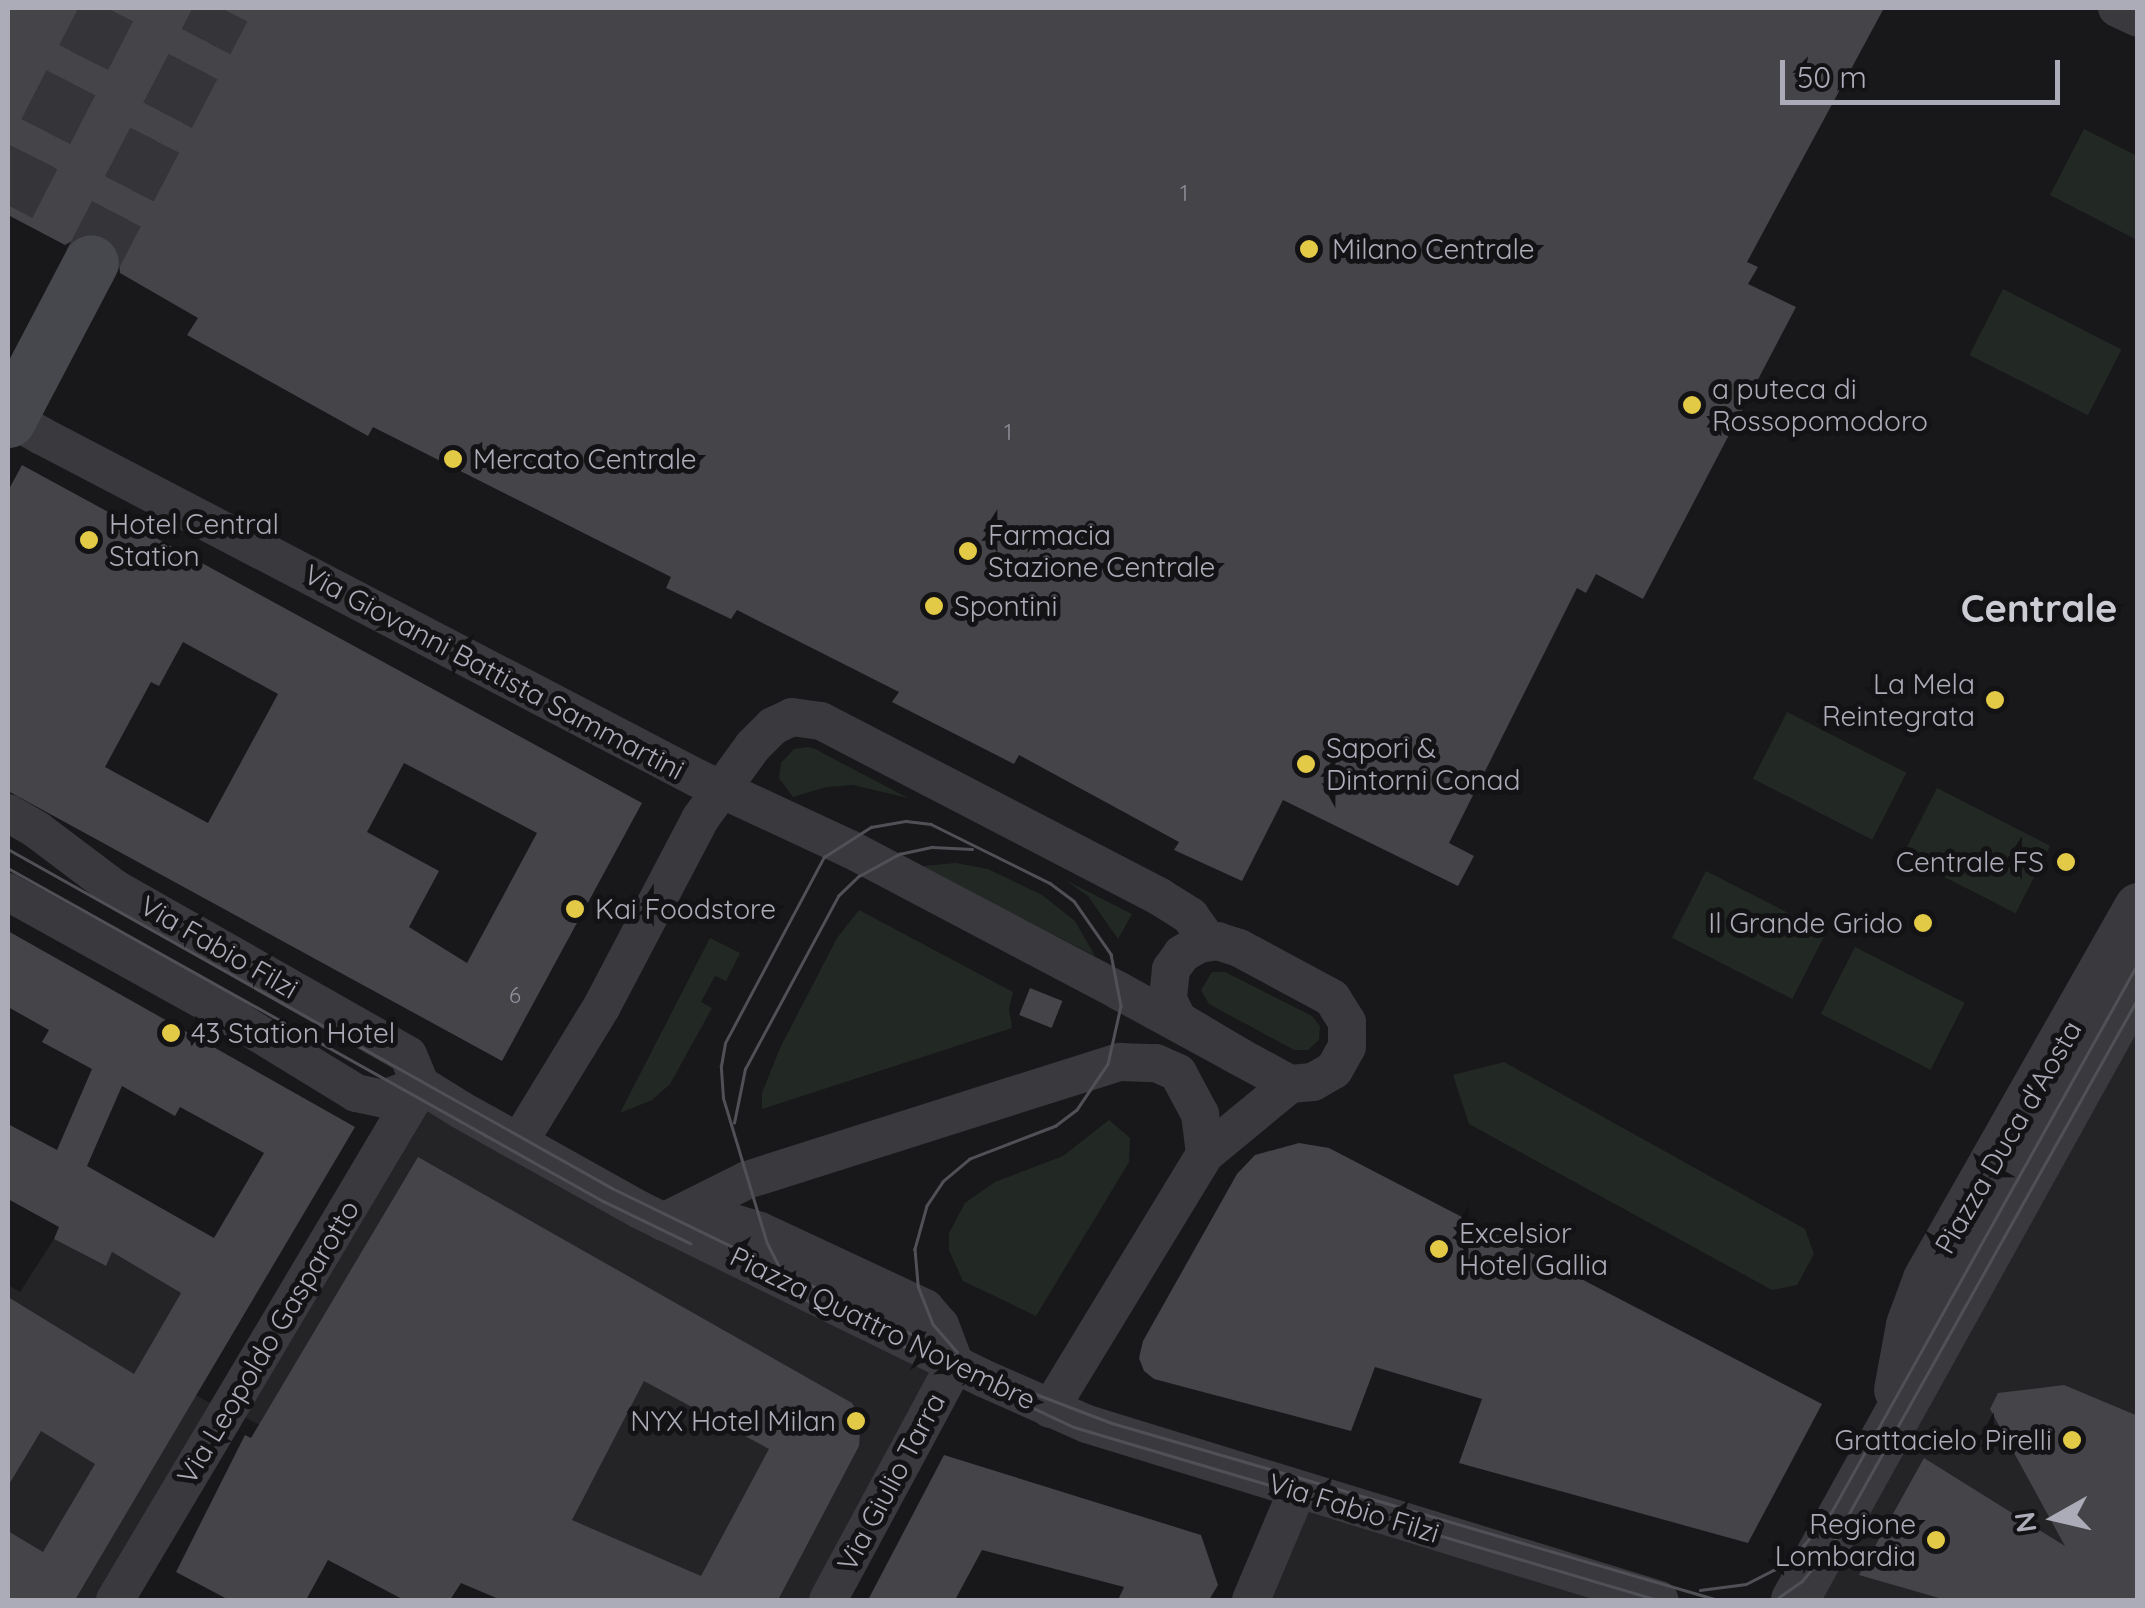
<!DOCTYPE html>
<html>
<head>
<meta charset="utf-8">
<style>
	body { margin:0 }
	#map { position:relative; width:2145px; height:1608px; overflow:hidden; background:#181719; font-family:Quicksand,sans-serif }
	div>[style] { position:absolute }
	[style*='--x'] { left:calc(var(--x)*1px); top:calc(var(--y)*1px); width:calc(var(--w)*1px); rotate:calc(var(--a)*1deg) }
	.built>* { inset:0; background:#242326 }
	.green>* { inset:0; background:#222924; transform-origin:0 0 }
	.building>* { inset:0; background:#454449; transform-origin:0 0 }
	.secondary-tunnel>* { height:55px; margin-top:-27.5px; transform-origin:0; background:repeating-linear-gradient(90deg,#353539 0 55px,transparent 0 83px) }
	.minor>* { height:38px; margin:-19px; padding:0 19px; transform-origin:19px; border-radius:19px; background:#39393e }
	.tertiary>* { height:48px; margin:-24px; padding:0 24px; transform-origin:24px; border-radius:24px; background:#39393e }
	.secondary>* { height:55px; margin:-27.5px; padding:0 27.5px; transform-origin:27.5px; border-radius:27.5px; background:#47474e }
	.tram>* { height:2.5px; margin:-1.25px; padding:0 1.25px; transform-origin:1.25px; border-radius:1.25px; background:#505057 }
	.dots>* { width:28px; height:28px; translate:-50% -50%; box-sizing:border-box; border:5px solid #131214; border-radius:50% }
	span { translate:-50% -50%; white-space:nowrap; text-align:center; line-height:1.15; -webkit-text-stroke:10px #131214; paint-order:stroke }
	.number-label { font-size:22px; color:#92929c }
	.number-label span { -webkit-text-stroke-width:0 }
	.poi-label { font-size:28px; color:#abacb8 }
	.left { translate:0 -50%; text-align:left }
	.right { translate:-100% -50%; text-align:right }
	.street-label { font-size:28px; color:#abacb8 }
	.district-label { font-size:38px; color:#cbccd4; font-weight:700 }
	.frame { position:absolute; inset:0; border:10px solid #abacb8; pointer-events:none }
	.north { position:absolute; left:2005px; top:1468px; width:100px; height:100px; -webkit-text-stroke:8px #131214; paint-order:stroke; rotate:262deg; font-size:28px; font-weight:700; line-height:40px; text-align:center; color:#abacb8 }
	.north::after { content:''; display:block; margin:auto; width:35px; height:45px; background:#abacb8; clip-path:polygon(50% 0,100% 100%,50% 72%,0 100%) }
	.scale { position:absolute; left:1780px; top:60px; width:280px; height:45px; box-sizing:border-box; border:5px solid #abacb8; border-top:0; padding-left:12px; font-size:30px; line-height:35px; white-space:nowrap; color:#abacb8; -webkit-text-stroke:8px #131214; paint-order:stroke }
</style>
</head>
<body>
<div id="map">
	<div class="built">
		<div style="clip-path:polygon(2137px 1030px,2137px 1600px,1802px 1600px)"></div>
		<div style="clip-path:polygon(422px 1093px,947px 1367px,822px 1600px,567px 1600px,337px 1498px,350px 1470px,232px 1411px)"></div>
		<div style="clip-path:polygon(54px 1239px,105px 1266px,112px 1252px,181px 1293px,141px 1363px,222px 1410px,105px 1600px,8px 1600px,8px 1285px,20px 1292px)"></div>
		<div style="clip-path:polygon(1299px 1497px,1648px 1600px,1256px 1600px)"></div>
	</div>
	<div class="green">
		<div style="clip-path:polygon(2084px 129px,2137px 156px,2137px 240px,2050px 195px)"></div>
		<div style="left:2003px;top:289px;width:133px;height:74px;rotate:27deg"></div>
		<div style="left:1787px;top:712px;width:134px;height:75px;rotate:27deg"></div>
		<div style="clip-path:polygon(808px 747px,815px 749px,908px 798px,853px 785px,826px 787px,793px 797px,779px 778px,781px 763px,794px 749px)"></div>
		<div style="left:1937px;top:788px;width:127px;height:76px;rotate:27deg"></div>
		<div style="clip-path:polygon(956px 863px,988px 869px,1042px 895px,1075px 921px,1095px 956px,922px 866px)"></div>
		<div style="left:1706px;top:871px;width:135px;height:75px;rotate:27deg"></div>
		<div style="clip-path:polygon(1065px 880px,1132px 914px,1118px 939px,1088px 896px)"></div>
		<div style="clip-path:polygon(859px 910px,1013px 992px,1009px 1009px,1012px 1028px,762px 1109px,762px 1093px,780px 1048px,837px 938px)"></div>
		<div style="clip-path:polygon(710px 938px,740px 953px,726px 981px,715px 976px,701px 1002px,712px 1008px,670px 1084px,652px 1100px,620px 1113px)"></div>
		<div style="left:1855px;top:947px;width:123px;height:75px;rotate:27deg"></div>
		<div style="clip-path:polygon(1212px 972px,1225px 972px,1312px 1016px,1320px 1026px,1319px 1040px,1308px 1050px,1294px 1050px,1209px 1004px,1201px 990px)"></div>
		<div style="clip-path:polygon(1504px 1062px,1805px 1229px,1814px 1254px,1797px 1285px,1772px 1290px,1469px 1124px,1453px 1075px)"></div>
		<div style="clip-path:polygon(1109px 1120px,1130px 1138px,1129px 1162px,1036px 1316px,963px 1281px,949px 1250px,949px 1233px,965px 1203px,995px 1182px,1063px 1156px)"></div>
	</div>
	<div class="building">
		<div style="clip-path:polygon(8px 8px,1884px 8px,1747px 262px,1758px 267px,1748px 284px,1796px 307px,1643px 599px,1596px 574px,1586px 593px,1577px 588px,1449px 843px,1474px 856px,1458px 886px,1283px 800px,1242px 881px,1174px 850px,1179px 842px,1019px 755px,1014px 764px,892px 702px,899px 692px,737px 610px,731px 619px,666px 588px,671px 577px,373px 427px,368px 436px,187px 335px,198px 318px,120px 273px,118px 246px,106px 235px,89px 231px,65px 245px,8px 215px)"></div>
		<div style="clip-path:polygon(evenodd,22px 465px,642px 803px,502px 1061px,8px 791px,8px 491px,22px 465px,183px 642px,278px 694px,208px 823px,105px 767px,151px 682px,159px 686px,183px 642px,22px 465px,404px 763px,537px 833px,467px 963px,409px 927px,439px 871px,367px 832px,404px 763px)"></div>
		<div style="clip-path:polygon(evenodd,8px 931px,355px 1127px,75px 1600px,8px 1600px,8px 1531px,43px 1552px,95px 1464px,41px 1431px,8px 1486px,8px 1297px,134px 1374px,181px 1293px,112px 1252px,106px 1266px,54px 1239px,59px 1227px,8px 1199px,8px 1124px,57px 1150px,92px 1069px,42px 1042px,49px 1030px,8px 1007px,8px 931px,122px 1086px,175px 1116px,180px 1107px,264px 1153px,214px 1238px,87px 1166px,122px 1086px)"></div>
		<div style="left:1030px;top:988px;width:35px;height:29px;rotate:22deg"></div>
		<div style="clip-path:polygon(1299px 1143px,1329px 1148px,1822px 1404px,1748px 1543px,1459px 1463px,1482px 1399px,1375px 1367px,1351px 1431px,1154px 1379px,1144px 1371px,1139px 1358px,1143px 1341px,1237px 1174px,1255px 1155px)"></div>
		<div style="clip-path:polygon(evenodd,418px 1157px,852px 1403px,861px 1419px,859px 1446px,778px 1600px,501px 1600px,461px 1583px,450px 1600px,404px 1600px,328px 1560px,306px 1600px,229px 1600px,176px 1572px,245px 1435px,251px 1438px,418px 1157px,644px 1381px,769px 1449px,701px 1576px,572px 1520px,644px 1381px)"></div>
		<div style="clip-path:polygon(2064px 1385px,2138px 1416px,2138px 1600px,1946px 1600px,1859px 1575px,1924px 1458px,2065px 1546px,1990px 1409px,1998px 1393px)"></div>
		<div style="clip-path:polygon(944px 1455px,1201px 1535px,1218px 1585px,1209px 1600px,1118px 1600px,1124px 1587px,982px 1550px,955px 1600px,868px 1600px)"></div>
	</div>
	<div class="secondary-tunnel">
		<div style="--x:8;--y:205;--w:221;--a:-62.9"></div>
		<div style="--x:91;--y:262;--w:286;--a:-62.5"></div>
	</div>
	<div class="minor">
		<div style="--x:2117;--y:8;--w:23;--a:25"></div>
		<div style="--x:8;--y:410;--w:7;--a:82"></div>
		<div style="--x:9;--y:417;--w:38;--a:30"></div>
		<div style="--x:42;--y:436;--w:739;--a:27.57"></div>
		<div style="--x:697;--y:778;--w:169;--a:24.9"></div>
		<div style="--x:850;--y:849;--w:304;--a:27.8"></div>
		<div style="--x:1119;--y:991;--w:138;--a:28.6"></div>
		<div style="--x:1240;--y:1057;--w:57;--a:28.4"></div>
		<div style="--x:1290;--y:1084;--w:23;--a:-5"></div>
		<div style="--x:1313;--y:1082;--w:24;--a:-30"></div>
		<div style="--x:1334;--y:1070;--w:26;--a:-61"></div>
		<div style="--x:1347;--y:1047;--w:25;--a:-90"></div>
		<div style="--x:1347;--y:1022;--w:28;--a:-122"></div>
		<div style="--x:1332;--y:998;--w:106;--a:-151.7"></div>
		<div style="--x:1239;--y:948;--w:22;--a:-162"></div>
		<div style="--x:1218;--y:941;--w:19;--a:171"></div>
		<div style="--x:1199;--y:944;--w:20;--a:150"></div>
		<div style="--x:1182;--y:954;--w:19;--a:126"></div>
		<div style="--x:1171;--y:969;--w:31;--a:96"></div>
		<div style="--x:1168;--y:1000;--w:22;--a:63"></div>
		<div style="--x:1178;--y:1020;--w:72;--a:30.8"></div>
		<div style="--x:8;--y:813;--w:34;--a:30"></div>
		<div style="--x:37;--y:830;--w:96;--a:37"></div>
		<div style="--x:114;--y:888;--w:338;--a:29.6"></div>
		<div style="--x:408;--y:1055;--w:33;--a:67"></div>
		<div style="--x:421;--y:1085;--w:47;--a:32"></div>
		<div style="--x:461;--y:1110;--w:205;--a:29.2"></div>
		<div style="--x:640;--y:1210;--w:382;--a:26.1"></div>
		<div style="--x:983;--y:1378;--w:114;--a:23.9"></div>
		<div style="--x:1087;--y:1424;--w:599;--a:17.07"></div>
		<div style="--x:8;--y:892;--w:239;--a:29"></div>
		<div style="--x:217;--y:1008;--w:163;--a:31.4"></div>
		<div style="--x:356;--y:1093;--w:29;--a:12"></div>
		<div style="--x:384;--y:1099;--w:40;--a:-21"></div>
		<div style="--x:519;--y:1142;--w:159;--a:-58.6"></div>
		<div style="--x:602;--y:1006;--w:211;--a:-62.3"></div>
		<div style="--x:700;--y:819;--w:90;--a:-54"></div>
		<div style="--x:753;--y:746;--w:28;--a:-45"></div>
		<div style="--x:773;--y:726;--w:21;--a:-25"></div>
		<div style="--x:792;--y:717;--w:29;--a:8"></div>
		<div style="--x:821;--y:721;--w:382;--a:27.4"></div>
		<div style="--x:1160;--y:897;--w:36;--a:32"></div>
		<div style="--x:1190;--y:916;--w:32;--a:54"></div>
		<div style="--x:677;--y:1219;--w:33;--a:-5"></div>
		<div style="--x:710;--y:1216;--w:52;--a:16.7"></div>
		<div style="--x:760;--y:1231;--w:182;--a:25"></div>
		<div style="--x:925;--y:1308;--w:23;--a:49"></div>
		<div style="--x:940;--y:1325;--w:42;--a:69"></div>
		<div style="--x:663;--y:1222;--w:94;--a:-26.6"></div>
		<div style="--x:747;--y:1180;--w:391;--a:-17.6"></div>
		<div style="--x:1120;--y:1062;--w:36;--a:2"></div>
		<div style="--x:1156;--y:1063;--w:24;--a:24"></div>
		<div style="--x:1178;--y:1073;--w:47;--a:61.8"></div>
		<div style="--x:1200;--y:1114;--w:40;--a:82.9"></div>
		<div style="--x:1050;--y:1409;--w:298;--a:-58.7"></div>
		<div style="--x:1205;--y:1154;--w:110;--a:-39.5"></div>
		<div style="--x:115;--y:1600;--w:599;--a:-59.28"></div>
		<div style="--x:828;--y:1600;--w:268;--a:-61.7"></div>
		<div style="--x:1251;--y:1600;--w:118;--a:-67.1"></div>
	</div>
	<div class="tertiary">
		<div style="--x:1898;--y:1390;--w:66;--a:-79.5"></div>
		<div style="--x:1910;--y:1325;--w:49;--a:-69.7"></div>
		<div style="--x:1927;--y:1279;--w:428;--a:-60.4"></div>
		<div style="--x:1795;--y:1600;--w:708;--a:-61.01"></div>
	</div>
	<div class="secondary">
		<div style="--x:8;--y:420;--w:178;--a:-62.3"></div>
	</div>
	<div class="tram">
		<div style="--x:8;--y:849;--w:693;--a:29.3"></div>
		<div style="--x:612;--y:1188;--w:463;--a:26"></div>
		<div style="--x:1028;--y:1391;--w:90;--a:20.9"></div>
		<div style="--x:1112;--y:1423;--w:631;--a:16.28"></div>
		<div style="--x:8;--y:868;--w:682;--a:29.23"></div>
		<div style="--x:603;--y:1201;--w:97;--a:25.8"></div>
		<div style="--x:734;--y:1123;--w:55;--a:-78.5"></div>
		<div style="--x:745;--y:1069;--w:196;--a:-61.7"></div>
		<div style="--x:838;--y:896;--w:29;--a:-44"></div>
		<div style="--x:859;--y:876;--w:46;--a:-28.8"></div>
		<div style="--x:899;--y:854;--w:34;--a:-12"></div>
		<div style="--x:932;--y:847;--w:40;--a:2.9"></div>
		<div style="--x:743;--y:1270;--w:366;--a:25.4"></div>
		<div style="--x:1074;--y:1427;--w:609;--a:16.5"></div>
		<div style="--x:782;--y:1273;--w:33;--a:-117"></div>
		<div style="--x:767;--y:1244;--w:152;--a:-106.8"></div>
		<div style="--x:723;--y:1098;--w:32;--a:-94"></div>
		<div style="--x:721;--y:1066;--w:23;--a:-80"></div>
		<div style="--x:725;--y:1043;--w:211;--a:-62"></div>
		<div style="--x:824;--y:857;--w:56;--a:-32.6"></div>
		<div style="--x:871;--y:827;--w:36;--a:-10"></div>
		<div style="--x:906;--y:821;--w:25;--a:7"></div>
		<div style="--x:931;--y:824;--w:133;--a:26.4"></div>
		<div style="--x:1050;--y:883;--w:30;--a:37"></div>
		<div style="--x:1074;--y:901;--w:65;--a:55.1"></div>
		<div style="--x:1111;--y:954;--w:53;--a:79.1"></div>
		<div style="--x:1121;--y:1006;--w:59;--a:102.6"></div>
		<div style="--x:1108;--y:1064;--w:55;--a:124"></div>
		<div style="--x:1077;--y:1110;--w:26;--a:143"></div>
		<div style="--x:1056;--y:1126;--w:92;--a:159"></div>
		<div style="--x:970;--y:1159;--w:35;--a:140"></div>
		<div style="--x:943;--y:1182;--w:29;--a:124"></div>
		<div style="--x:927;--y:1206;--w:45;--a:105.6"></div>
		<div style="--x:915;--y:1249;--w:37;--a:85"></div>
		<div style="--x:918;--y:1286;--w:41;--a:68.5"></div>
		<div style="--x:933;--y:1324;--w:37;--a:49"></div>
		<div style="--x:1700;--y:1590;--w:46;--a:-7.4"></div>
		<div style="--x:1746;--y:1584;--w:31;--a:-27"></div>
		<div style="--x:1774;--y:1570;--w:39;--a:-40"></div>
		<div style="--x:1804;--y:1545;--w:44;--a:-50.5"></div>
		<div style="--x:1832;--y:1511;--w:628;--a:-60.82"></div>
		<div style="--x:1775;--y:1600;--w:32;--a:-35"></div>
		<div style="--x:1801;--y:1582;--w:43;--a:-49.7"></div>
		<div style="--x:1829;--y:1549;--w:632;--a:-60.72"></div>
	</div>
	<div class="dots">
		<div style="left:1309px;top:249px;background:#e2ca47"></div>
		<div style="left:1692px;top:405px;background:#e2ca47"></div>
		<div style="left:453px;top:459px;background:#e2ca47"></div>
		<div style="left:89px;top:540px;background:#e2ca47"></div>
		<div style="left:968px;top:551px;background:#e2ca47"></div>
		<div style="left:934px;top:606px;background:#e2ca47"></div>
		<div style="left:1995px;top:700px;background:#e2ca47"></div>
		<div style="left:1306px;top:764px;background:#e2ca47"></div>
		<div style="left:2066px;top:862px;background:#e2ca47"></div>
		<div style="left:575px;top:909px;background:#e2ca47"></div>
		<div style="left:1923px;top:923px;background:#e2ca47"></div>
		<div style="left:171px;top:1033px;background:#e2ca47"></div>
		<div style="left:1439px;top:1249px;background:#e2ca47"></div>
		<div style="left:856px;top:1421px;background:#e2ca47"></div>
		<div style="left:2072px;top:1440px;background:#e2ca47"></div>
		<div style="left:1936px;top:1540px;background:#e2ca47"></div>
	</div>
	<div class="number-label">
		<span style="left:1184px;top:194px">1</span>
		<span style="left:1008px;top:433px">1</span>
		<span style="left:515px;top:996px">6</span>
	</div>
	<div class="poi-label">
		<span class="left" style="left:1332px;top:249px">Milano Centrale</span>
		<span class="left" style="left:1712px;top:405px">a puteca di<br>Rossopomodoro</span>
		<span class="left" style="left:473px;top:459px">Mercato Centrale</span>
		<span class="left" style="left:109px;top:540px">Hotel Central<br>Station</span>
		<span class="left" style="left:988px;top:551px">Farmacia<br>Stazione Centrale</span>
		<span class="left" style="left:954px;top:606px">Spontini</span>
		<span class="right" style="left:1975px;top:700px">La Mela<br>Reintegrata</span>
		<span class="left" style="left:1326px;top:764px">Sapori &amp;<br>Dintorni Conad</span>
		<span class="right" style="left:2044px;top:862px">Centrale FS</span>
		<span class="left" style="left:595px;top:909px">Kai Foodstore</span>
		<span class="right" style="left:1903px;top:923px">Il Grande Grido</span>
		<span class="left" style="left:191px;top:1033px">43 Station Hotel</span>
		<span class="left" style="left:1459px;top:1249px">Excelsior<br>Hotel Gallia</span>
		<span class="right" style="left:836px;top:1421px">NYX Hotel Milan</span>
		<span class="right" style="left:2052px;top:1440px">Grattacielo Pirelli</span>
		<span class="right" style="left:1916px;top:1540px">Regione<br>Lombardia</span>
	</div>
	<div class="street-label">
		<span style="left:494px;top:672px;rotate:28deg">Via Giovanni Battista Sammartini</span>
		<span style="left:219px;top:947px;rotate:30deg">Via Fabio Filzi</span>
		<span style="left:2008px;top:1137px;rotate:-60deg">Piazza Duca d'Aosta</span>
		<span style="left:883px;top:1328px;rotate:26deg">Piazza Quattro Novembre</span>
		<span style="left:268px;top:1342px;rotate:-59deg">Via Leopoldo Gasparotto</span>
		<span style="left:891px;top:1482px;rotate:-62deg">Via Giulio Tarra</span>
		<span style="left:1354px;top:1508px;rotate:17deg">Via Fabio Filzi</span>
	</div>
	<div class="district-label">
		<span style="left:2039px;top:609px">Centrale</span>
	</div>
	<div class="frame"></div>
	<div class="north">N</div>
	<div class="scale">50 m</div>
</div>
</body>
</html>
